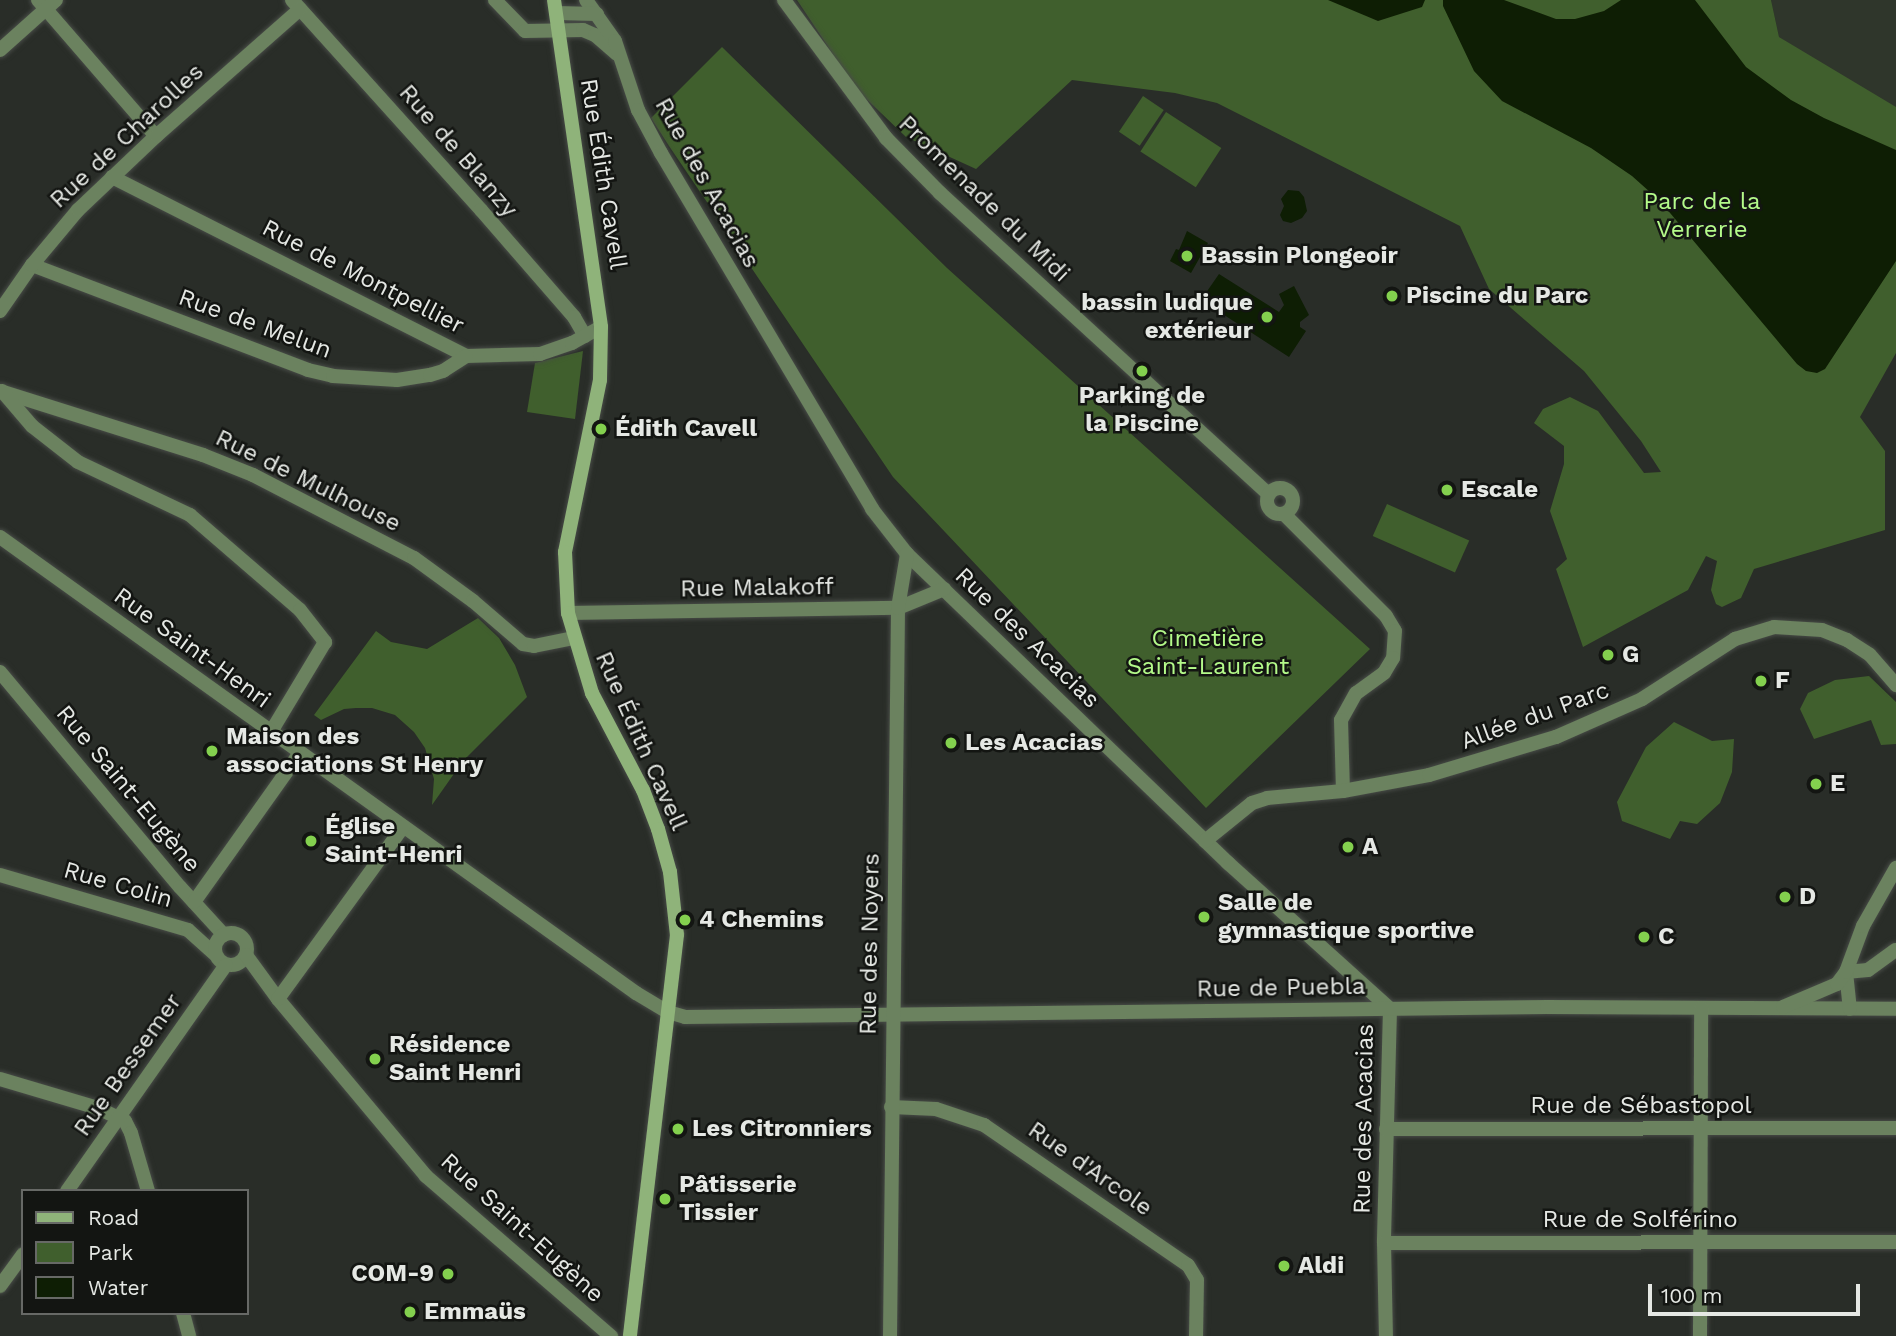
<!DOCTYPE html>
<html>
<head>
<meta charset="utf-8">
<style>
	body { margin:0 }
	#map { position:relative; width:1896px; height:1336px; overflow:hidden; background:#292d28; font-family:"Work Sans",sans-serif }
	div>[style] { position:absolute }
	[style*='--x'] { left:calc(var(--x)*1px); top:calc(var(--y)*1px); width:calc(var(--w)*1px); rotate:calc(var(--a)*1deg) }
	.built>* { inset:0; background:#2f362b }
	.green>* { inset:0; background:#405f2d; transform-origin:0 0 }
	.water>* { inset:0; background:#0e1e04 }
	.roads { filter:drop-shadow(0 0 2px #474b46) drop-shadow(0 0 2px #474b46) }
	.street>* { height:14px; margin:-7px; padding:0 7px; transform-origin:7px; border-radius:7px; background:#6b825f }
	.street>.ring { margin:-7px; padding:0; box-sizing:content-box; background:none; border:14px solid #6b825f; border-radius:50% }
	.secondary>* { height:14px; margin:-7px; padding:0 7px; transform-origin:7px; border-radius:7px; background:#8fb37a }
	.dots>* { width:19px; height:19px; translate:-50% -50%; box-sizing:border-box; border:4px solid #131512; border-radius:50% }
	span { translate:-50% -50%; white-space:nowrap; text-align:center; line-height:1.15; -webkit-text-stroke:5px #131512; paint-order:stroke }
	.street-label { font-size:24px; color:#e5e8e4 }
	.park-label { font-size:24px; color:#b4fa8a }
	.poi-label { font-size:24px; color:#e5e8e4; font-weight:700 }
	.left { translate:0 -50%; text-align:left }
	.right { translate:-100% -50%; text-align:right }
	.legend { position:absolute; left:21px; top:1189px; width:228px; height:126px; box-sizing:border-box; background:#131512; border:2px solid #676966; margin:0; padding:9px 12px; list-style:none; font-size:21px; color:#e5e8e4 }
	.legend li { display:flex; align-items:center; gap:14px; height:35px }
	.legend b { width:35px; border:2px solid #676966 }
	.scale { position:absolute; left:1648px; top:1284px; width:212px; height:32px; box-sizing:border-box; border:4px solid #e5e8e4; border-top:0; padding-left:9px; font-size:21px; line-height:24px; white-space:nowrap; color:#e5e8e4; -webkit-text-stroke:5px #131512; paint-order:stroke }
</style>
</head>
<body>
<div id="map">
	<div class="built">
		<div style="clip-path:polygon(1771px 0,1896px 0,1896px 114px,1779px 37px)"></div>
	</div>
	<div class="green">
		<div style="clip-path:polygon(797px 0,1771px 0,1779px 37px,1896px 107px,1896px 353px,1860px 417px,1885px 451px,1885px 530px,1754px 569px,1741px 598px,1722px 607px,1716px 604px,1711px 590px,1717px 561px,1706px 556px,1688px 590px,1583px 647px,1556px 569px,1567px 559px,1550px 511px,1564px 464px,1564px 446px,1534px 423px,1543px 409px,1570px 397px,1598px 411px,1644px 473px,1661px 472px,1641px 441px,1584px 371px,1489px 289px,1460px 226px,1217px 103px,1175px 93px,1072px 80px,976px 169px,906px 137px,856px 89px)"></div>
		<div style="clip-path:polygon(722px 47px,947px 268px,1370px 649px,1206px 808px,893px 477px,669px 146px,651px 118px)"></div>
		<div style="left:1143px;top:96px;width:25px;height:43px;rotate:34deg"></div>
		<div style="left:1166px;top:112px;width:66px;height:47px;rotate:33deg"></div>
		<div style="clip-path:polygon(583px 351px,575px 419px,527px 412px,535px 363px)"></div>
		<div style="left:1387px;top:504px;width:90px;height:35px;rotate:24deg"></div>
		<div style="clip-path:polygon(478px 618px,499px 638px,515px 665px,527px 697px,463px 761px,432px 805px,434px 779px,425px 748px,414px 732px,395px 715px,372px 708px,356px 708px,344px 709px,321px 720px,314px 715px,376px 631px,391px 642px,427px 649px)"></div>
		<div style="clip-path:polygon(1869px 676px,1896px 702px,1896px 744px,1881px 745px,1871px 720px,1814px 739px,1800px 709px,1808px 693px,1835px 680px)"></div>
		<div style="clip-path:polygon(1674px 722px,1712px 741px,1734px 739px,1732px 772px,1720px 803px,1697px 824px,1680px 821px,1670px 839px,1622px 821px,1617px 802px,1646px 747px)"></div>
	</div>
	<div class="water">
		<div style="clip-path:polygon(1328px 0,1425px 0,1422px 7px,1378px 21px)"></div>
		<div style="clip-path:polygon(1443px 0,1504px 0,1556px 19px,1575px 19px,1604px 11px,1621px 0,1695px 0,1746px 67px,1791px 100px,1824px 118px,1896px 150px,1896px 261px,1825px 369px,1817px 373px,1806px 371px,1797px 364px,1660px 201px,1632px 176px,1591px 148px,1502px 101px,1474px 71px,1443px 6px)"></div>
		<div style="clip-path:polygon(1288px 190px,1299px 191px,1304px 197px,1307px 211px,1302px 218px,1291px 223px,1283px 221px,1280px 215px,1284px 206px,1281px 199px)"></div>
		<div style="clip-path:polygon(1187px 231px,1208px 243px,1191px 273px,1170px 261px,1176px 249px,1179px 250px)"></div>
		<div style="clip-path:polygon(1219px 274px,1279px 312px,1284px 305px,1279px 294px,1294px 286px,1309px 315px,1300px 322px,1300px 327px,1306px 331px,1289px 357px,1201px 300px)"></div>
	</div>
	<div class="roads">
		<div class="street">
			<div style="--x:38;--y:0;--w:180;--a:49.1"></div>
			<div style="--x:292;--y:0;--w:283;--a:48"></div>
			<div style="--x:481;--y:210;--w:142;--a:49"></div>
			<div style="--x:574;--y:317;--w:22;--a:60"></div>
			<div style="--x:495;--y:0;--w:43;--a:45.9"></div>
			<div style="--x:525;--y:31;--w:58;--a:-1"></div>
			<div style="--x:583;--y:30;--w:13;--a:23"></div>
			<div style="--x:595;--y:35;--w:29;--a:41"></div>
			<div style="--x:586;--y:0;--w:50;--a:54.7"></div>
			<div style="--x:615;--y:41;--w:73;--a:71.6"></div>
			<div style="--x:638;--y:110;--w:49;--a:61.9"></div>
			<div style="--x:661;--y:153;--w:414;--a:59.3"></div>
			<div style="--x:872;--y:509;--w:57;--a:52.1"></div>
			<div style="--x:907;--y:554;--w:446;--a:43.9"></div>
			<div style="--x:1228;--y:863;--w:218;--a:42"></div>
			<div style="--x:1390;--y:1009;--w:234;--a:91.5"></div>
			<div style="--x:1384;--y:1243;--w:93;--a:88.8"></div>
			<div style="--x:784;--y:0;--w:172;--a:53.5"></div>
			<div style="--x:886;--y:138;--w:77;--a:45.5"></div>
			<div style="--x:940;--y:193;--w:446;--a:42.5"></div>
			<div style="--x:556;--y:13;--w:41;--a:1.4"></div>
			<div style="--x:0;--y:50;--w:75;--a:-41.8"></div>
			<div style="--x:112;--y:177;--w:397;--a:26.8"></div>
			<div style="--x:466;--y:356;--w:74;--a:-1.5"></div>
			<div style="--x:540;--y:354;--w:34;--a:-19"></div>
			<div style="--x:572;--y:343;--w:33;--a:-29"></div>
			<div style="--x:32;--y:265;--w:295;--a:20.8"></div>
			<div style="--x:308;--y:370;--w:26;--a:13"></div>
			<div style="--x:333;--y:376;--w:64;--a:3.6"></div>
			<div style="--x:397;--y:380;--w:33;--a:-9"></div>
			<div style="--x:430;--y:375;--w:14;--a:-17"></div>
			<div style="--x:443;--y:371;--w:27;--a:-33"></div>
			<div style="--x:0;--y:311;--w:56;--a:-55.2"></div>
			<div style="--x:32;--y:265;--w:72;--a:-50.1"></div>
			<div style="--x:78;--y:210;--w:108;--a:-43.5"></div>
			<div style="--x:156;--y:136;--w:192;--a:-41.4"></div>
			<div style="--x:0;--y:391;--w:213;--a:17.5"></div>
			<div style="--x:203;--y:455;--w:54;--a:21.8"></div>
			<div style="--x:253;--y:475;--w:181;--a:27.3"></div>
			<div style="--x:414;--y:558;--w:73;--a:36.1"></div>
			<div style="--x:473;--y:601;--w:66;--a:40.7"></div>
			<div style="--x:523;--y:644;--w:11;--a:10"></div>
			<div style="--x:534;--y:646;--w:41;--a:-11.3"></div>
			<div style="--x:2;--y:391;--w:46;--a:49.4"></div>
			<div style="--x:32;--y:426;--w:58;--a:38"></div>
			<div style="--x:78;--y:462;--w:124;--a:25.3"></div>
			<div style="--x:190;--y:515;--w:145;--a:40.8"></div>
			<div style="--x:300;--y:610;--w:41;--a:52"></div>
			<div style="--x:325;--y:642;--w:105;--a:121"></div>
			<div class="ring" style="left:1267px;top:488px;width:12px;height:12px"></div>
			<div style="--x:1284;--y:514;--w:144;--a:45"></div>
			<div style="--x:1386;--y:616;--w:17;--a:59"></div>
			<div style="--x:1395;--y:631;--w:27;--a:94"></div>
			<div style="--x:1393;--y:658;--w:17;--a:121"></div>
			<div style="--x:1384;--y:673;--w:34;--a:144"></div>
			<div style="--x:1356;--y:693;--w:31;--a:119"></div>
			<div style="--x:1341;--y:720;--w:71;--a:88.4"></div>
			<div style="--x:0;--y:537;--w:783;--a:35.64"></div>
			<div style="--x:636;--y:993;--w:37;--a:31"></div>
			<div style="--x:668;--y:1012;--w:18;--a:16"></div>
			<div style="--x:685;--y:1017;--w:862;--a:-0.66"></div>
			<div style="--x:1547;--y:1007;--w:349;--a:0.3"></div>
			<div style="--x:568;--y:613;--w:330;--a:-0.9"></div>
			<div style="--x:898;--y:608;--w:50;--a:-22.4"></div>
			<div style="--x:0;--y:672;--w:280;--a:50.1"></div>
			<div style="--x:180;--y:887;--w:65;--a:47.5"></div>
			<div style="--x:1205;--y:841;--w:60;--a:-39"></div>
			<div style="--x:1252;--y:803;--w:16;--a:-18"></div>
			<div style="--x:1267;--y:798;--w:76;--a:-5.3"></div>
			<div style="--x:1343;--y:791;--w:87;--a:-10.5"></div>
			<div style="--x:1429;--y:775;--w:133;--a:-16.7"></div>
			<div style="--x:1556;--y:737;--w:94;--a:-23.8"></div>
			<div style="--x:1642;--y:699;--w:111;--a:-32.8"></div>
			<div style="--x:1735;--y:639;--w:41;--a:-17.1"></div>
			<div style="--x:1774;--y:627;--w:48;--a:3.6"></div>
			<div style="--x:1822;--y:630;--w:27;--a:22"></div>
			<div style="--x:1847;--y:640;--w:27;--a:33"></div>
			<div style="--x:1870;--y:655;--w:40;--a:49"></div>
			<div style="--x:0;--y:875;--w:196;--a:16.3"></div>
			<div style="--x:188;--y:930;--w:36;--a:42"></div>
			<div style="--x:194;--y:902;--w:183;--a:-54.6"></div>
			<div class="ring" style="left:215px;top:933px;width:18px;height:18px"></div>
			<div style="--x:246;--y:955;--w:54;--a:54"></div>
			<div style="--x:278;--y:999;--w:231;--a:50.1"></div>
			<div style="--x:426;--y:1176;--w:245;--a:40.9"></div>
			<div style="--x:1846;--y:972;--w:22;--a:-5"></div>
			<div style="--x:1868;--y:970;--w:34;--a:-36"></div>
			<div style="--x:1846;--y:972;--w:37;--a:84"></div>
			<div style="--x:278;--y:999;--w:213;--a:-54"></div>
			<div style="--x:1783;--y:1007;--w:59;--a:-23.1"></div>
			<div style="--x:1837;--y:984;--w:15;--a:-53"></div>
			<div style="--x:1846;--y:972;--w:49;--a:-69.7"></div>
			<div style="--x:1863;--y:926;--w:67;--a:-60.4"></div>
			<div style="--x:0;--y:1079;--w:102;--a:16.5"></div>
			<div style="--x:98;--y:1108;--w:30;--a:26"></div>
			<div style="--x:125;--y:1121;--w:13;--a:63"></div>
			<div style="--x:131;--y:1133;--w:60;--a:73.7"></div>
			<div style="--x:891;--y:1107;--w:45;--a:2.5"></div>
			<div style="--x:936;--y:1109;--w:51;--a:18.4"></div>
			<div style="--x:984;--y:1125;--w:247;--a:34.5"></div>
			<div style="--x:1188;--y:1265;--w:17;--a:59"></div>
			<div style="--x:1197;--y:1280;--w:56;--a:91"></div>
			<div style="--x:1386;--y:1129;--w:510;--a:-0.11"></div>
			<div style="--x:67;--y:1191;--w:276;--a:-54.9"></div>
			<div style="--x:1384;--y:1243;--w:512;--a:-0.11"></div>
			<div style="--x:0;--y:1286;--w:39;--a:-54"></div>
			<div style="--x:183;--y:1313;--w:24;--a:75"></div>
			<div style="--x:890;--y:1336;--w:728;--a:-89.37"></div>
			<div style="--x:898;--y:608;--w:55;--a:-80.5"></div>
			<div style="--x:1700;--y:1336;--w:328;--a:-89.8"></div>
		</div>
		<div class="secondary">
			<div style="--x:554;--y:0;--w:330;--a:81.8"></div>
			<div style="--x:601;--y:327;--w:53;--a:91.1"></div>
			<div style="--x:600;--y:380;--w:176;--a:101.5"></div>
			<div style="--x:565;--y:552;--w:61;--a:87.2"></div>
			<div style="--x:568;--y:613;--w:84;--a:73.3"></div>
			<div style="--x:592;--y:693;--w:110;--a:62.3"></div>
			<div style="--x:643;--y:790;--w:42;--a:69"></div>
			<div style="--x:658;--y:829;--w:45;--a:74.4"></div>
			<div style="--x:670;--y:872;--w:63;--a:83.7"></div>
			<div style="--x:677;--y:935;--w:404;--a:96.7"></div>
		</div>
	</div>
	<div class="dots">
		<div style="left:1187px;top:256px;background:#83d04e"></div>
		<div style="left:1392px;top:296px;background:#83d04e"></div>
		<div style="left:1267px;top:317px;background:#83d04e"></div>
		<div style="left:1142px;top:371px;background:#83d04e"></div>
		<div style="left:601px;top:429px;background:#83d04e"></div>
		<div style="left:1447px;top:490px;background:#83d04e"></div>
		<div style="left:1608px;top:655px;background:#83d04e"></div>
		<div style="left:1761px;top:681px;background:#83d04e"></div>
		<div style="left:951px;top:743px;background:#83d04e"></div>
		<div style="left:212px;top:751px;background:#83d04e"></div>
		<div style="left:1816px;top:784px;background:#83d04e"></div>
		<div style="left:311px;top:841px;background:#83d04e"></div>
		<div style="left:1348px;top:847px;background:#83d04e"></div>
		<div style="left:1785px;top:897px;background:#83d04e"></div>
		<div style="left:1204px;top:917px;background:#83d04e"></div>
		<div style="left:685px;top:920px;background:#83d04e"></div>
		<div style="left:1644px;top:937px;background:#83d04e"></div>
		<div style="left:375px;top:1059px;background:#83d04e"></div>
		<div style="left:678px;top:1129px;background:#83d04e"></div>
		<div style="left:665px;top:1199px;background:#83d04e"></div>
		<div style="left:1284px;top:1266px;background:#83d04e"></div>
		<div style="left:448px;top:1274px;background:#83d04e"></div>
		<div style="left:410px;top:1312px;background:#83d04e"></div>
	</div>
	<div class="street-label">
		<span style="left:127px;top:136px;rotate:-43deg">Rue de Charolles</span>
		<span style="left:458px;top:151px;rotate:49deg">Rue de Blanzy</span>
		<span style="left:603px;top:174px;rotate:81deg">Rue Édith Cavell</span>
		<span style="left:707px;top:183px;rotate:61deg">Rue des Acacias</span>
		<span style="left:984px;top:199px;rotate:44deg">Promenade du Midi</span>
		<span style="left:363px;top:277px;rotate:27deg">Rue de Montpellier</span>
		<span style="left:255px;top:324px;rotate:20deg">Rue de Melun</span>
		<span style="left:308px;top:481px;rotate:26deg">Rue de Mulhouse</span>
		<span style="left:757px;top:588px;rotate:-1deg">Rue Malakoff</span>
		<span style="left:1027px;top:638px;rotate:44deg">Rue des Acacias</span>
		<span style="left:192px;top:648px;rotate:36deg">Rue Saint-Henri</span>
		<span style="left:1535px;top:716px;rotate:-20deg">Allée du Parc</span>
		<span style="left:641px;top:741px;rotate:66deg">Rue Édith Cavell</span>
		<span style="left:128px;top:789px;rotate:50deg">Rue Saint-Eugène</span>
		<span style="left:118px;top:885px;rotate:16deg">Rue Colin</span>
		<span style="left:870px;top:944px;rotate:-89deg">Rue des Noyers</span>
		<span style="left:1281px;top:988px;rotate:-1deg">Rue de Puebla</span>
		<span style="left:128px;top:1065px;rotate:-55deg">Rue Bessemer</span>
		<span style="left:1641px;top:1106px">Rue de Sébastopol</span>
		<span style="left:1364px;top:1119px;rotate:-89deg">Rue des Acacias</span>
		<span style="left:1090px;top:1169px;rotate:35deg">Rue d'Arcole</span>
		<span style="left:1640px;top:1220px">Rue de Solférino</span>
		<span style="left:522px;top:1228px;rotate:42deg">Rue Saint-Eugène</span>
	</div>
	<div class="park-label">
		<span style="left:1702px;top:216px">Parc de la<br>Verrerie</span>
		<span style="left:1208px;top:653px">Cimetière<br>Saint-Laurent</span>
	</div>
	<div class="poi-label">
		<span class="left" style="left:1201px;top:256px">Bassin Plongeoir</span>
		<span class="left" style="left:1406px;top:296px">Piscine du Parc</span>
		<span class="right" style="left:1253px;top:317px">bassin ludique<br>extérieur</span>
		<span style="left:1142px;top:410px">Parking de<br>la Piscine</span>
		<span class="left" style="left:615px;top:429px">Édith Cavell</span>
		<span class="left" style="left:1461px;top:490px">Escale</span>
		<span class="left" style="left:1622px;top:655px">G</span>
		<span class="left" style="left:1775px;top:681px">F</span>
		<span class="left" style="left:226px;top:751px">Maison des<br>associations St Henry</span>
		<span class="left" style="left:965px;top:743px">Les Acacias</span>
		<span class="left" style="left:1830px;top:784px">E</span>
		<span class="left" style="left:325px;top:841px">Église<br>Saint-Henri</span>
		<span class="left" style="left:1362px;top:847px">A</span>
		<span class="left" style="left:1799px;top:897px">D</span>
		<span class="left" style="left:1218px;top:917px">Salle de<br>gymnastique sportive</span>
		<span class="left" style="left:699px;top:920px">4 Chemins</span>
		<span class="left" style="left:1658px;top:937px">C</span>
		<span class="left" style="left:389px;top:1059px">Résidence<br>Saint Henri</span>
		<span class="left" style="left:692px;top:1129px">Les Citronniers</span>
		<span class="left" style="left:679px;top:1199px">Pâtisserie<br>Tissier</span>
		<span class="left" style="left:1298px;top:1266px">Aldi</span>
		<span class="right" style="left:434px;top:1274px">COM-9</span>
		<span class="left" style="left:424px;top:1312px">Emmaüs</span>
	</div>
	<ul class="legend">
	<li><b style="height:9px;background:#8fb37a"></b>Road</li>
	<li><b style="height:19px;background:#405f2d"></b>Park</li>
	<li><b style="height:19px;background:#0e1e04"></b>Water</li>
	</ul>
	<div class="scale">100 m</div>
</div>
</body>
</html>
